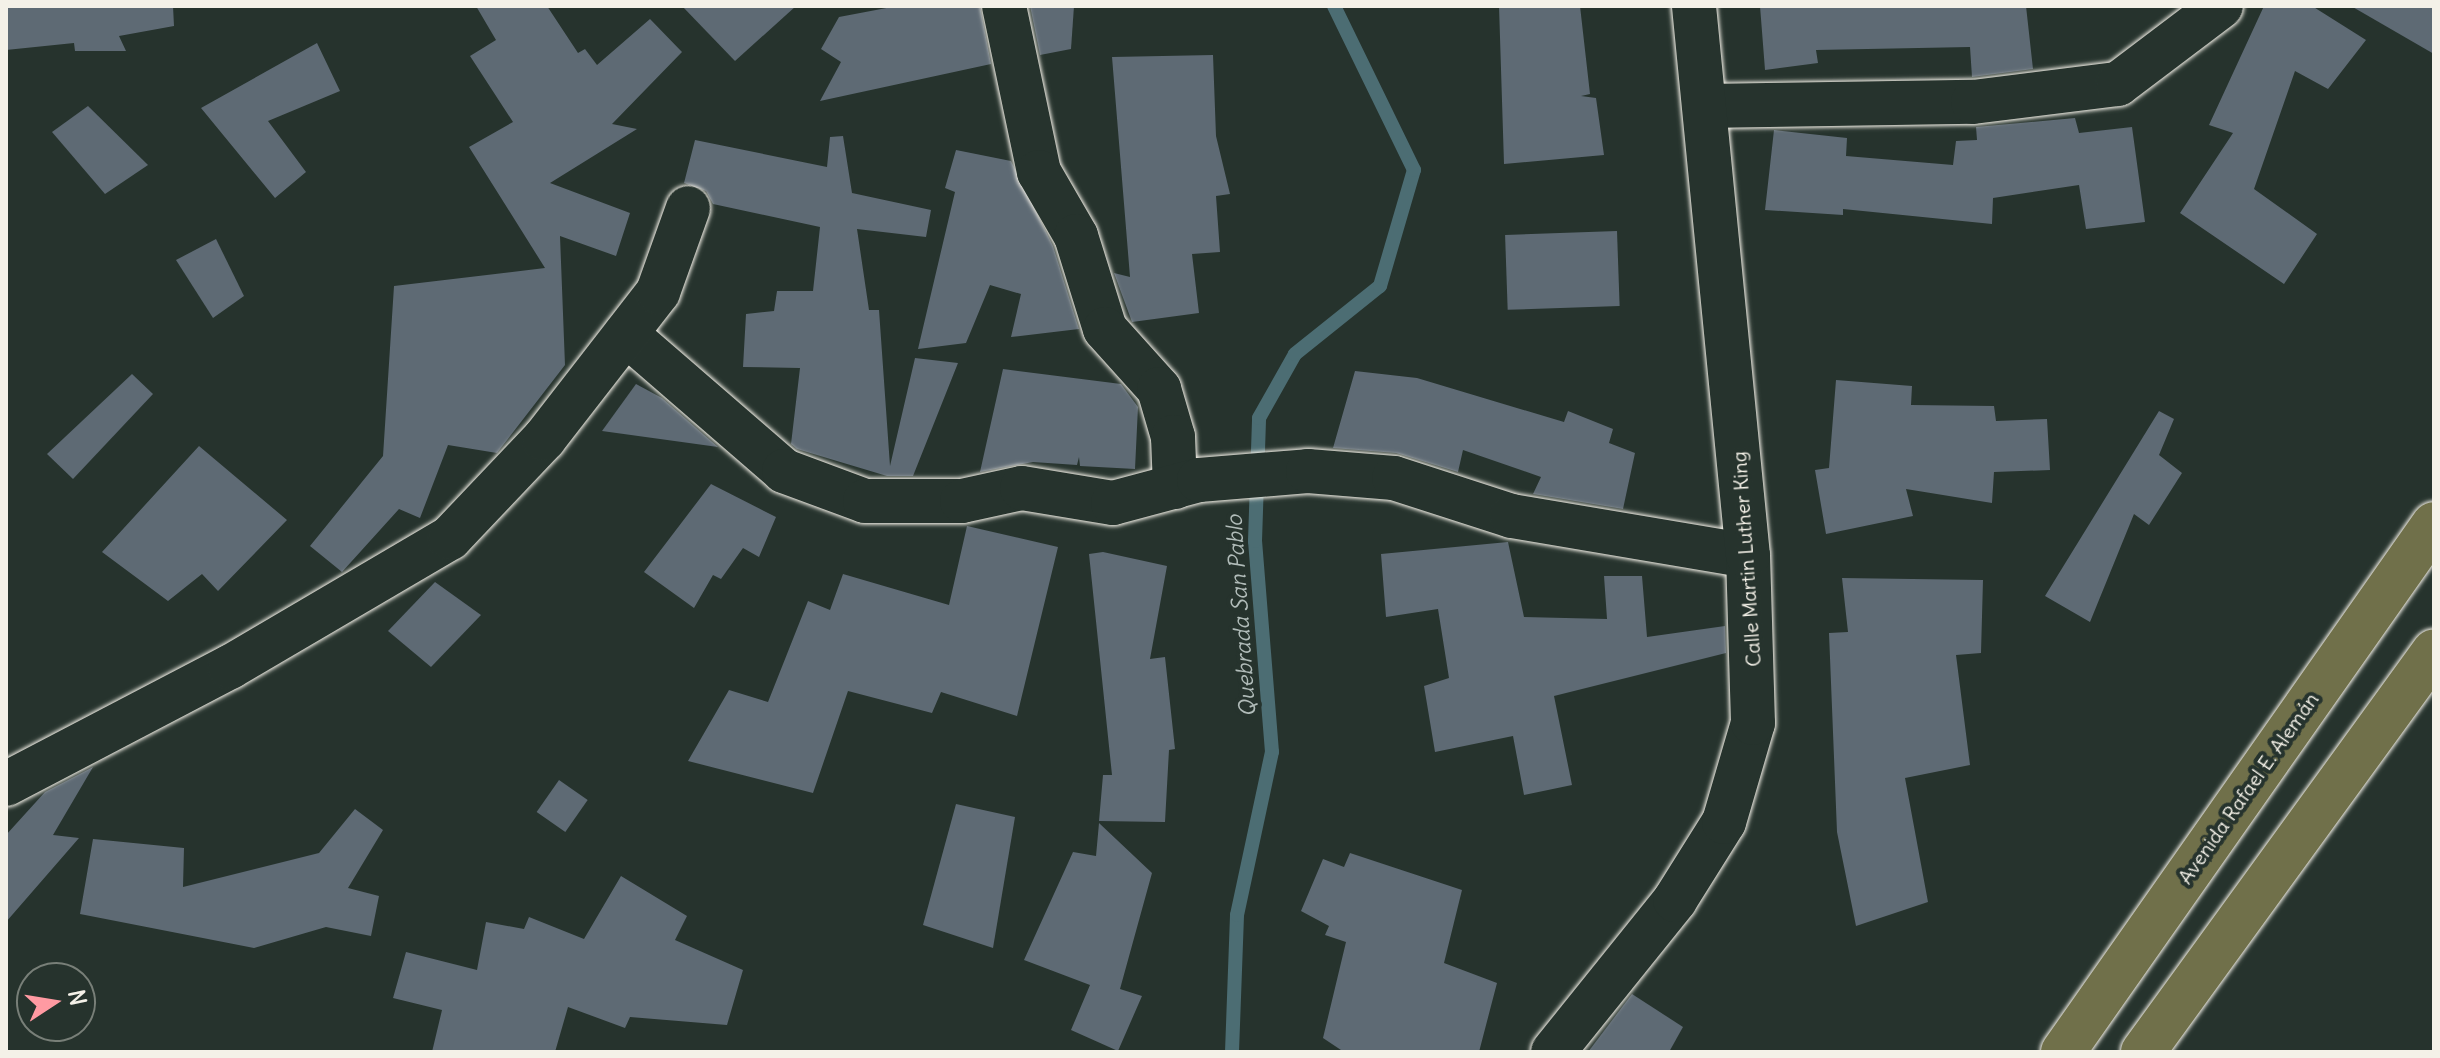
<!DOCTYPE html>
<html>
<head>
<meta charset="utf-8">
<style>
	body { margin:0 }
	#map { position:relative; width:2440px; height:1058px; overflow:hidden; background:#26332d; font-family:Delius,sans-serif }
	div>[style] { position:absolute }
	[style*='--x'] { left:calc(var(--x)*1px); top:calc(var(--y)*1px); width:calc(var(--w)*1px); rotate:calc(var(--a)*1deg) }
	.stream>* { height:14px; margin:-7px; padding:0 7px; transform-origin:7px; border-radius:7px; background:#4c6d73 }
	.building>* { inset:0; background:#5e6a74; transform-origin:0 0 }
	.roads { filter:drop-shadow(0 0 2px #f4f1e8) drop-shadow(0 0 2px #f4f1e8) }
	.minor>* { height:44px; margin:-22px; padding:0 22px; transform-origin:22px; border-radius:22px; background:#26332d }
	.major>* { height:44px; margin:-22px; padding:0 22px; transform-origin:22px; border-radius:22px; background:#70704a }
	span { translate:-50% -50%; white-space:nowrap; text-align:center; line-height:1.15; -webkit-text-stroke:8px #26332d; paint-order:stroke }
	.street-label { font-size:20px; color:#f4f1e8 }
	.water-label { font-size:22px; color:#b1bcb9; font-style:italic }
	.frame { position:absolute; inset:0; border:8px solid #f4f1e8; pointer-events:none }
	.north { position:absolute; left:16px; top:962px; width:80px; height:80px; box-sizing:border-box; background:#26332d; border:2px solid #787f78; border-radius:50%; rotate:78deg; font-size:22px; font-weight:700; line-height:32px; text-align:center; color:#f4f1e8 }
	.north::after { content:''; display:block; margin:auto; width:28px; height:36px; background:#ff9aa2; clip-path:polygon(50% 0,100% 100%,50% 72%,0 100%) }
</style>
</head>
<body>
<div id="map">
	<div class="stream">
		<div style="--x:1232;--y:1052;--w:137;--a:-87.9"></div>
		<div style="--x:1237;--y:915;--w:167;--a:-77.9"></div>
		<div style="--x:1272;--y:752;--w:212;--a:-94.6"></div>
		<div style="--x:1255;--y:541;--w:123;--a:-88.1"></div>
		<div style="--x:1259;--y:418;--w:73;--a:-60.6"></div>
		<div style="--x:1295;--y:354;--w:109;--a:-38.7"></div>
		<div style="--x:1380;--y:286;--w:121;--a:-73.7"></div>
		<div style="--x:1414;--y:170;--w:182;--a:-116"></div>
	</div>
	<div class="building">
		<div style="clip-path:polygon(6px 6px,173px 6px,174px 26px,119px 36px,126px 51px,75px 51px,74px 43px,6px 50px)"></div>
		<div style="clip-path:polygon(476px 6px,547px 6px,578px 53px,585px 49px,597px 65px,650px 19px,682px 52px,612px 124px,637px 129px,550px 183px,630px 213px,616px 256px,560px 236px,565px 365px,497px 453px,448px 445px,420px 518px,399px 509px,342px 572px,310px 546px,383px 456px,394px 286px,545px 268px,469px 147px,513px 122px,470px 56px,496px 40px)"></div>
		<div style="clip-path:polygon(682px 6px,796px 6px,735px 61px)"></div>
		<div style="clip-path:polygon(897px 6px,980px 6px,991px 64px,820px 101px,841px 62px,821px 49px,839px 17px)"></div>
		<div style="clip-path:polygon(1030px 6px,1074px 6px,1071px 49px,1040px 55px)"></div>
		<div style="clip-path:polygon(1499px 6px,1580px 6px,1590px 94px,1581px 96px,1596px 98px,1604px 155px,1504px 164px)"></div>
		<div style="clip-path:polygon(1760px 6px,2026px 6px,2033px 69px,1972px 77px,1970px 47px,1816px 50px,1818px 63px,1765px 70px)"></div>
		<div style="clip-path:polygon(2264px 6px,2312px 6px,2366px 40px,2328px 89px,2295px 71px,2254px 189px,2317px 234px,2284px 284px,2180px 213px,2233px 133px,2209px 125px)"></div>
		<div style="clip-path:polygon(2351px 6px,2434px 6px,2434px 54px)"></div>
		<div style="clip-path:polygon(317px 43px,340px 91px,268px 121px,306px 172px,275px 198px,201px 108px)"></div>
		<div style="clip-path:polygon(1213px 55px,1216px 136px,1230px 194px,1216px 196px,1220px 252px,1192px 254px,1199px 313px,1132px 322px,1114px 273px,1130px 277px,1112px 57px)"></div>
		<div style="clip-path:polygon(88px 106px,148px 165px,105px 194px,52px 132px)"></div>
		<div style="clip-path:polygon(2075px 118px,2079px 133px,2132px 127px,2145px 222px,2086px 229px,2079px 185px,1993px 198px,1992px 224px,1843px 209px,1843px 215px,1765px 210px,1774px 130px,1847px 138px,1846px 156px,1953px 165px,1956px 141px,1977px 140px,1976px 127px)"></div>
		<div style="clip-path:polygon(843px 136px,852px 193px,931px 210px,926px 237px,857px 229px,869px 310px,879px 310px,890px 466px,915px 358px,958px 363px,913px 476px,887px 476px,797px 449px,791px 444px,800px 368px,743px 367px,746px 314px,774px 311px,777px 291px,813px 291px,820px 227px,713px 204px,706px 191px,684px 183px,695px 140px,827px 167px,830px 137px)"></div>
		<div style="clip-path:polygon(956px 150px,1011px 161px,1053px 246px,1079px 329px,1011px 337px,1021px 294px,990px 285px,966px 343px,918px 349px,955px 192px,945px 188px)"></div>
		<div style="left:1617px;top:231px;width:75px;height:112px;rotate:88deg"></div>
		<div style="clip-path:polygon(216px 239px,244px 296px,213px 318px,176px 260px)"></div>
		<div style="clip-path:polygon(1003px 369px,1121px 384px,1138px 407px,1135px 469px,1080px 466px,1079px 457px,1077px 465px,1033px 462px,980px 472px)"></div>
		<div style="clip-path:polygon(1355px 371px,1417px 378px,1564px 422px,1568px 411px,1613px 429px,1609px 443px,1635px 453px,1623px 509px,1533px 494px,1541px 477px,1463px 450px,1458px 472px,1396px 453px,1333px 448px)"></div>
		<div style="clip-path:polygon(132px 374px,153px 394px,73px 479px,47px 454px)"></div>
		<div style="clip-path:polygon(1836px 380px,1912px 386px,1911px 405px,1994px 406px,1996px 421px,2047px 419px,2050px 470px,1994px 472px,1992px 503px,1906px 489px,1913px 516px,1826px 534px,1815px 470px,1829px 468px)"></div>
		<div style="clip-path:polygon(636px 384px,662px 398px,718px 447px,602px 431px)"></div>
		<div style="clip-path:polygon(2159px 411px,2174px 419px,2159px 455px,2182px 473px,2149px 525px,2134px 514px,2090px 622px,2045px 596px)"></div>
		<div style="clip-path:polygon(199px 446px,287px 520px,218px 591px,202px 574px,168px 601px,102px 552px)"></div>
		<div style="clip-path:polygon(711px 484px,776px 517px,759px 557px,743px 548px,721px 579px,713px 575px,694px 608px,644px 572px)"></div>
		<div style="clip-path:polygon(967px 526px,1058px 547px,1017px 716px,941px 692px,932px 713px,848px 691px,813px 793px,688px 761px,729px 690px,768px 702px,808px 601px,830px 610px,843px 574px,949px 605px)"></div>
		<div style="clip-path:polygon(1508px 542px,1524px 617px,1607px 619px,1604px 576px,1642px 576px,1647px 637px,1725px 626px,1726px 653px,1554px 696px,1572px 785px,1524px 795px,1513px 736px,1435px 752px,1424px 686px,1449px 678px,1438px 609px,1386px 617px,1381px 554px)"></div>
		<div style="clip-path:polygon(1103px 552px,1167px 566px,1150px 659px,1165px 657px,1175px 749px,1169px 750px,1165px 822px,1099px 821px,1103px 775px,1112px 775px,1089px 554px)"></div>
		<div style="clip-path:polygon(1842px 578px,1983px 580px,1981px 653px,1956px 655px,1970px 765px,1905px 778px,1928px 902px,1856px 926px,1837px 832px,1829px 633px,1848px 632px)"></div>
		<div style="clip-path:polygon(435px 582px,481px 615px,431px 667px,388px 631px)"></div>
		<div style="clip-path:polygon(93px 767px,53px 835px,79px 838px,6px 922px,6px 835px,45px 792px)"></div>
		<div style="left:559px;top:780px;width:35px;height:39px;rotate:35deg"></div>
		<div style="clip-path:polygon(956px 804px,1015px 817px,993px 948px,923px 925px)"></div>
		<div style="clip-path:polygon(355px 809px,383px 830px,348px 888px,379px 896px,371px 936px,326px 927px,254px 948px,80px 914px,93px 839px,184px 848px,183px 887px,319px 853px)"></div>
		<div style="clip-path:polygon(1099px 823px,1152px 873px,1120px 989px,1142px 996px,1118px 1051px,1071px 1030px,1090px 985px,1024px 960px,1073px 852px,1096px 856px)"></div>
		<div style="clip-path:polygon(1350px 853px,1462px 890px,1444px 963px,1497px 983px,1479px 1052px,1344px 1052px,1323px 1038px,1346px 942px,1325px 935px,1329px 926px,1301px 911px,1323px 859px,1344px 867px)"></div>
		<div style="clip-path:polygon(621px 876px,687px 916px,675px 940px,743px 970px,727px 1025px,630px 1017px,625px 1028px,568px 1007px,555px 1052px,432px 1052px,442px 1010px,393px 998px,406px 952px,477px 970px,486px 922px,524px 929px,529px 917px,584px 939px)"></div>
		<div style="clip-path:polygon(1632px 994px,1683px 1027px,1669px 1052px,1588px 1052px)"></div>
	</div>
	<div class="roads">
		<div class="minor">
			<div style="--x:1004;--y:6;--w:170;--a:78.1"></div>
			<div style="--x:1039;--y:172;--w:74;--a:60"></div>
			<div style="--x:1076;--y:236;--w:97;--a:72.7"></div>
			<div style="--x:1105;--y:329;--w:81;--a:48"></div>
			<div style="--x:1159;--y:389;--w:50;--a:73.7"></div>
			<div style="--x:1173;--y:437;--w:50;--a:87.7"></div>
			<div style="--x:1705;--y:106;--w:268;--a:-0.9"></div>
			<div style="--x:1973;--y:102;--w:146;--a:-7.1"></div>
			<div style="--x:2118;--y:84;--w:129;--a:-37.1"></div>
			<div style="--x:626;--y:334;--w:209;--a:40.9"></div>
			<div style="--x:784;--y:471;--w:86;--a:20.3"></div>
			<div style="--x:865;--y:501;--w:97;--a:0"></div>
			<div style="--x:962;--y:501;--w:61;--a:-12.2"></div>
			<div style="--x:1022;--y:488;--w:92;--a:9.4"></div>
			<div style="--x:1113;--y:503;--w:89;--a:-15"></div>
			<div style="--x:1199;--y:480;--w:109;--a:-4.7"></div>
			<div style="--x:1308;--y:471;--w:86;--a:4.7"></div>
			<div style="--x:1394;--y:478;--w:124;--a:17.9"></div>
			<div style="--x:1512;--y:516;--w:239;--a:9.6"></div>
			<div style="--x:6;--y:784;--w:253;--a:-27.6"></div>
			<div style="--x:230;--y:667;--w:255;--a:-30.4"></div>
			<div style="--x:450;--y:538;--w:137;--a:-46.5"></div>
			<div style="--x:544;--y:439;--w:186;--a:-52.2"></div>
			<div style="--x:658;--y:292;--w:89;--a:-70.3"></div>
			<div style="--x:1553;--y:1052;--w:195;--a:-51.2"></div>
			<div style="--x:1675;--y:900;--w:92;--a:-57.9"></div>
			<div style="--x:1724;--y:822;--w:103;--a:-73.7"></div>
			<div style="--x:1753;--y:723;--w:167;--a:-91.7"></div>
			<div style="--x:1748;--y:556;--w:553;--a:-95.61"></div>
		</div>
		<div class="major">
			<div style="--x:2063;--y:1052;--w:645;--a:-54.91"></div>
			<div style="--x:2143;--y:1052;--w:495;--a:-54"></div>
		</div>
	</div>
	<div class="street-label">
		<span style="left:1746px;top:559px;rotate:-94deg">Calle Martin Luther King</span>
		<span style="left:2248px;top:788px;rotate:-55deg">Avenida Rafael E. Alemán</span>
	</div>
	<div class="water-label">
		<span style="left:1241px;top:616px;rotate:-94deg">Quebrada San Pablo</span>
	</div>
	<div class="frame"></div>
	<div class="north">N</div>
</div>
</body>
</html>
